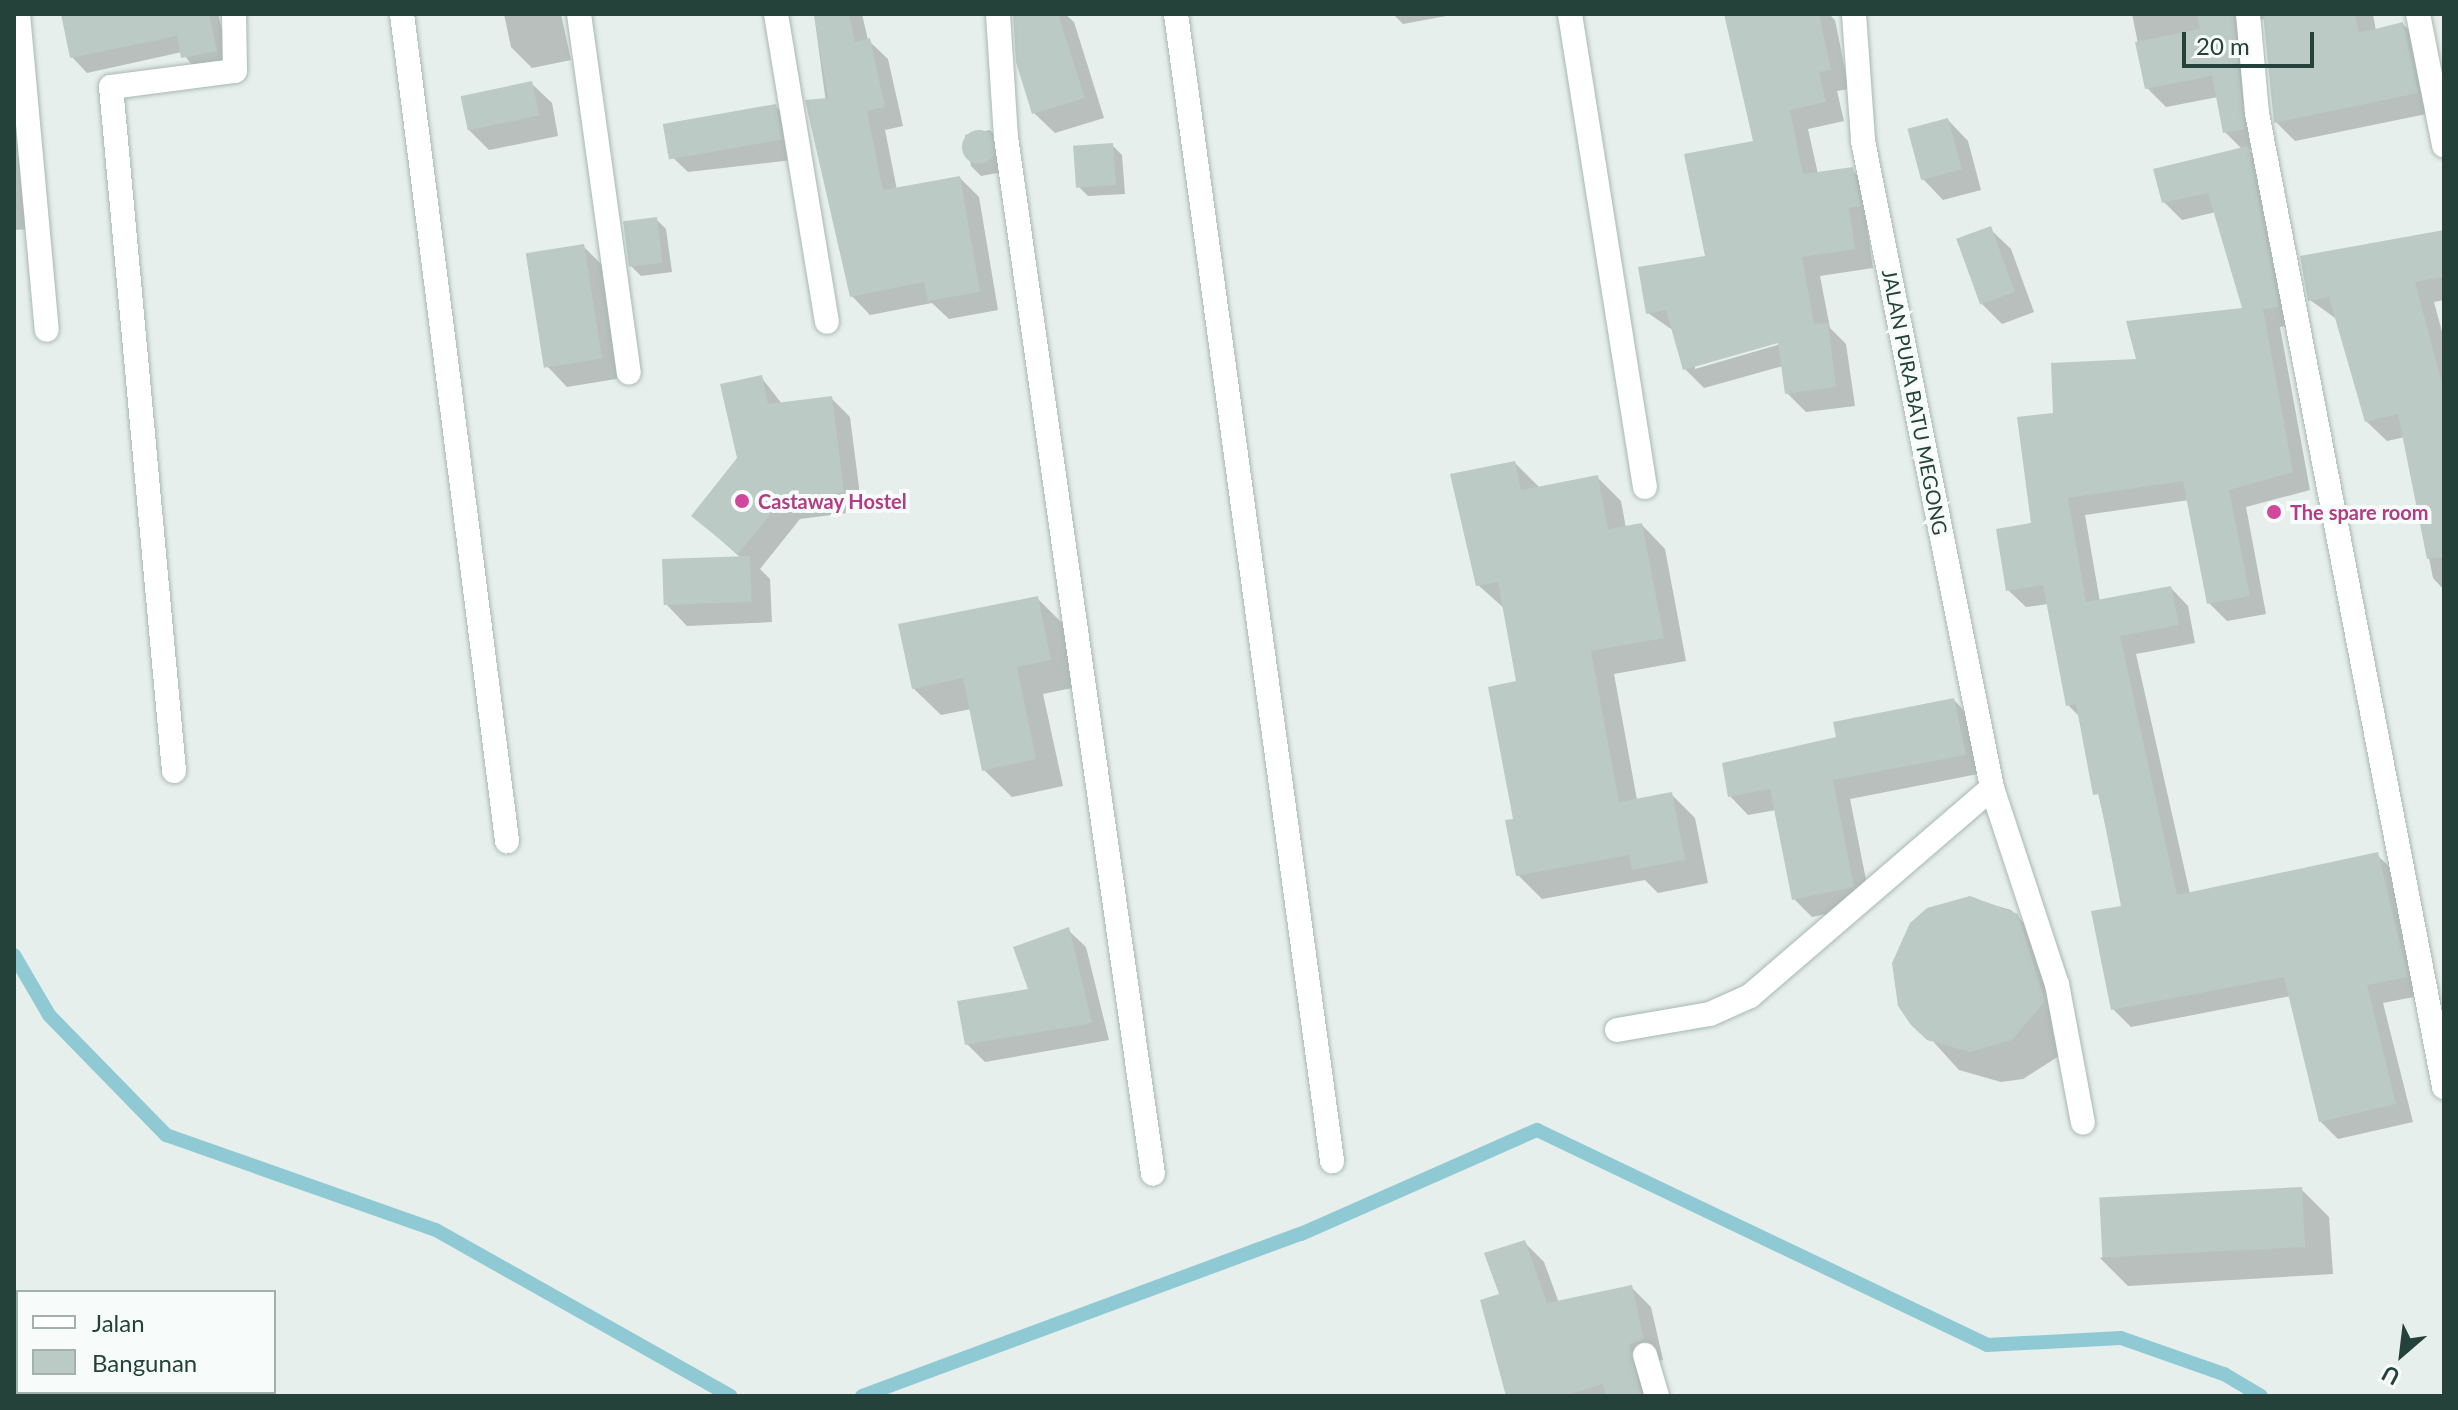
<!DOCTYPE html>
<html>
<head>
<meta charset="utf-8">
<style>
	body { margin:0 }
	#map { position:relative; width:2458px; height:1410px; overflow:hidden; background:#e6efeb; font-family:Lato,sans-serif }
	div>[style] { position:absolute }
	[style*='--x'] { left:calc(var(--x)*1px); top:calc(var(--y)*1px); width:calc(var(--w)*1px); rotate:calc(var(--a)*1deg) }
	.shadow>* { inset:0; background:#0003 }
	.stream>* { height:14px; margin:-7px; padding:0 7px; transform-origin:7px; border-radius:7px; background:#8ec9d4 }
	.building>* { inset:0; background:#bbcac4; transform-origin:0 0 }
	.round { border-radius:50% }
	.roads { filter:drop-shadow(0 0 2px #a8b8b2) drop-shadow(0 0 2px #a8b8b2) }
	.street>* { height:24px; margin:-12px; padding:0 12px; transform-origin:12px; border-radius:12px; background:#fff }
	.dots>* { width:22px; height:22px; translate:-50% -50%; box-sizing:border-box; border:4px solid #f7fbf9; border-radius:50% }
	span { translate:-50% -50%; white-space:nowrap; text-align:center; line-height:1.15; -webkit-text-stroke:8px #f7fbf9; paint-order:stroke }
	.street-label { font-size:20px; color:#24423a }
	.hotel-label { font-size:20px; color:#b23c85; font-weight:700 }
	.left { translate:0 -50%; text-align:left }
	.frame { position:absolute; inset:0; border:16px solid #24423a; pointer-events:none }
	.legend { position:absolute; left:16px; top:1290px; width:260px; height:104px; box-sizing:border-box; background:#f7fbf9; border:2px solid #a3b1ad; margin:0; padding:10px 14px; list-style:none; font-size:24px; color:#24423a }
	.legend li { display:flex; align-items:center; gap:16px; height:40px }
	.legend b { width:40px; border:2px solid #a3b1ad }
	.north { position:absolute; left:2362px; top:1314px; width:80px; height:80px; -webkit-text-stroke:6px #f7fbf9; paint-order:stroke; rotate:208deg; font-size:22px; font-weight:700; line-height:32px; text-align:center; color:#24423a }
	.north::after { content:''; display:block; margin:auto; width:28px; height:36px; background:#24423a; clip-path:polygon(50% 0,100% 100%,50% 72%,0 100%) }
	.scale { position:absolute; left:2182px; top:32px; width:132px; height:36px; box-sizing:border-box; border:4px solid #24423a; border-top:0; padding-left:10px; font-size:24px; line-height:28px; white-space:nowrap; color:#24423a; -webkit-text-stroke:6px #f7fbf9; paint-order:stroke }
</style>
</head>
<body>
<div id="map">
	<div class="shadow">
		<div style="clip-path:polygon(63px 14px,218px 14px,231px 66px,198px 73px,182px 52px,87px 73px,72px 57px)"></div>
		<div style="clip-path:polygon(504px 14px,561px 14px,571px 60px,532px 68px,511px 47px)"></div>
		<div style="clip-path:polygon(814px 14px,862px 14px,868px 40px,888px 59px,903px 126px,885px 130px,897px 190px,960px 178px,979px 197px,998px 310px,949px 319px,932px 303px,870px 315px,852px 296px)"></div>
		<div style="clip-path:polygon(1015px 14px,1065px 14px,1074px 22px,1104px 118px,1055px 133px,1034px 113px)"></div>
		<div style="clip-path:polygon(1393px 14px,1457px 14px,1403px 24px)"></div>
		<div style="clip-path:polygon(evenodd,1752px 14px,1829px 14px,1835px 20px,1849px 89px,1837px 91px,1844px 121px,1808px 129px,1818px 174px,1852px 170px,1872px 189px,1879px 225px,1867px 227px,1873px 268px,1820px 276px,1830px 328px,1846px 344px,1855px 406px,1806px 412px,1787px 393px,1783px 366px,1704px 388px,1685px 369px,1674px 331px,1648px 313px,1708px 257px,1755px 143px,1752px 14px,1787px 339px,1788px 342px,1695px 369px,1695px 365px,1787px 339px)"></div>
		<div style="clip-path:polygon(2132px 14px,2373px 14px,2376px 31px,2403px 24px,2422px 43px,2436px 112px,2295px 141px,2276px 122px,2266px 19px,2259px 20px,2263px 147px,2249px 150px,2265px 166px,2296px 324px,2280px 327px,2310px 490px,2246px 507px,2266px 614px,2227px 621px,2209px 603px,2189px 500px,2085px 515px,2100px 602px,2171px 588px,2188px 606px,2195px 643px,2136px 654px,2190px 894px,2377px 855px,2395px 872px,2424px 995px,2383px 1003px,2413px 1122px,2338px 1139px,2320px 1121px,2291px 996px,2131px 1027px,2113px 1009px,2124px 907px,2081px 718px,2068px 705px,2048px 604px,2026px 607px,2008px 590px,2033px 524px,2055px 415px,2139px 360px,2244px 310px,2216px 212px,2182px 220px,2164px 202px,2242px 149px,2225px 132px,2218px 97px,2166px 107px,2147px 88px)"></div>
		<div style="clip-path:polygon(531px 83px,552px 103px,558px 136px,489px 150px,468px 129px)"></div>
		<div style="clip-path:polygon(775px 106px,796px 126px,801px 159px,688px 172px,667px 152px)"></div>
		<div style="clip-path:polygon(14px 108px,35px 129px,45px 228px,14px 230px)"></div>
		<div style="clip-path:polygon(1948px 120px,1968px 141px,1981px 190px,1943px 200px,1923px 179px)"></div>
		<div style="clip-path:polygon(990px 130px,1000px 140px,1003px 172px,981px 176px,971px 166px,965px 135px)"></div>
		<div style="clip-path:polygon(1112px 145px,1122px 155px,1125px 194px,1088px 196px,1078px 186px)"></div>
		<div style="clip-path:polygon(656px 219px,666px 229px,672px 272px,641px 276px,631px 266px)"></div>
		<div style="clip-path:polygon(1990px 229px,2011px 249px,2034px 312px,2002px 324px,1981px 303px)"></div>
		<div style="clip-path:polygon(2444px 232px,2444px 300px,2434px 302px,2444px 339px,2444px 590px,2433px 578px,2405px 437px,2387px 441px,2366px 421px,2338px 320px,2310px 300px)"></div>
		<div style="clip-path:polygon(583px 246px,604px 267px,622px 378px,567px 387px,547px 366px)"></div>
		<div style="clip-path:polygon(761px 377px,782px 404px,831px 398px,850px 417px,862px 511px,800px 519px,760px 569px,770px 579px,772px 622px,687px 626px,667px 605px,742px 559px,693px 515px,739px 459px)"></div>
		<div style="clip-path:polygon(1515px 463px,1540px 488px,1598px 478px,1621px 501px,1626px 528px,1642px 525px,1665px 549px,1686px 661px,1614px 674px,1637px 800px,1671px 794px,1695px 818px,1708px 883px,1658px 893px,1645px 880px,1542px 899px,1518px 875px,1519px 683px,1505px 609px,1478px 585px)"></div>
		<div style="clip-path:polygon(1037px 598px,1065px 626px,1077px 687px,1043px 694px,1063px 786px,1012px 797px,984px 770px,971px 709px,941px 715px,913px 688px)"></div>
		<div style="clip-path:polygon(1954px 700px,1972px 719px,1983px 773px,1850px 799px,1871px 905px,1812px 917px,1794px 899px,1776px 810px,1748px 815px,1730px 796px,1838px 738px)"></div>
		<div style="clip-path:polygon(1970px 898px,2011px 910px,2042px 941px,2059px 1056px,2023px 1079px,2001px 1082px,1959px 1070px,1900px 1005px,1894px 963px)"></div>
		<div style="clip-path:polygon(1068px 930px,1086px 947px,1109px 1040px,985px 1062px,967px 1044px,1031px 991px)"></div>
		<div style="clip-path:polygon(2301px 1189px,2329px 1217px,2333px 1274px,2128px 1286px,2100px 1258px)"></div>
		<div style="clip-path:polygon(1524px 1242px,1544px 1262px,1559px 1303px,1631px 1287px,1651px 1307px,1663px 1360px,1649px 1363px,1655px 1396px,1508px 1396px,1502px 1296px)"></div>
	</div>
	<div class="stream">
		<div style="--x:14;--y:955;--w:69;--a:59.7"></div>
		<div style="--x:49;--y:1015;--w:168;--a:45.7"></div>
		<div style="--x:166;--y:1135;--w:286;--a:19.4"></div>
		<div style="--x:436;--y:1230;--w:338;--a:29.4"></div>
		<div style="--x:862;--y:1396;--w:468;--a:-20.3"></div>
		<div style="--x:1301;--y:1234;--w:258;--a:-23.8"></div>
		<div style="--x:1537;--y:1130;--w:499;--a:25.5"></div>
		<div style="--x:1987;--y:1345;--w:134;--a:-3"></div>
		<div style="--x:2121;--y:1338;--w:109;--a:19.3"></div>
		<div style="--x:2224;--y:1374;--w:43;--a:30.7"></div>
	</div>
	<div class="building">
		<div style="clip-path:polygon(61px 14px,209px 14px,217px 51px,181px 58px,177px 36px,70px 58px)"></div>
		<div style="clip-path:polygon(814px 14px,849px 14px,855px 42px,870px 38px,885px 107px,867px 111px,883px 190px,960px 176px,980px 292px,928px 301px,924px 282px,850px 297px,805px 100px,828px 98px)"></div>
		<div style="clip-path:polygon(1013px 14px,1058px 14px,1085px 98px,1032px 114px,1016px 62px)"></div>
		<div style="clip-path:polygon(1724px 14px,1819px 14px,1831px 70px,1819px 72px,1826px 102px,1790px 110px,1803px 174px,1853px 167px,1861px 206px,1849px 208px,1855px 249px,1802px 257px,1814px 324px,1828px 323px,1836px 387px,1785px 394px,1778px 343px,1683px 370px,1666px 310px,1646px 314px,1638px 267px,1705px 256px,1684px 154px,1753px 141px)"></div>
		<div style="clip-path:polygon(2197px 14px,2233px 14px,2245px 129px,2223px 133px,2212px 76px,2145px 89px,2135px 42px,2200px 29px)"></div>
		<div style="clip-path:polygon(2263px 14px,2355px 14px,2359px 33px,2403px 22px,2418px 93px,2274px 123px)"></div>
		<div style="left:532px;top:81px;width:35px;height:73px;rotate:78deg"></div>
		<div style="left:776px;top:104px;width:36px;height:115px;rotate:80deg"></div>
		<div style="left:1948px;top:118px;width:53px;height:42px;rotate:75deg"></div>
		<div class="round" style="left:962px;top:130px;width:34px;height:34px"></div>
		<div style="left:1113px;top:143px;width:42px;height:40px;rotate:86deg"></div>
		<div style="clip-path:polygon(2248px 146px,2279px 307px,2263px 309px,2293px 472px,2229px 490px,2250px 596px,2207px 604px,2183px 481px,2068px 498px,2086px 602px,2171px 586px,2179px 625px,2120px 636px,2177px 895px,2378px 852px,2408px 977px,2367px 985px,2396px 1104px,2319px 1122px,2284px 977px,2111px 1010px,2091px 911px,2121px 906px,2099px 794px,2093px 795px,2076px 704px,2066px 706px,2043px 585px,2006px 591px,1996px 529px,2031px 523px,2017px 417px,2053px 413px,2051px 363px,2136px 359px,2126px 321px,2242px 308px,2208px 193px,2162px 203px,2153px 169px)"></div>
		<div style="left:657px;top:217px;width:46px;height:34px;rotate:83deg"></div>
		<div style="left:1991px;top:226px;width:70px;height:37px;rotate:70deg"></div>
		<div style="clip-path:polygon(2444px 230px,2444px 277px,2415px 282px,2444px 391px,2444px 557px,2427px 559px,2398px 414px,2365px 422px,2329px 297px,2308px 301px,2300px 256px)"></div>
		<div style="left:584px;top:244px;width:116px;height:59px;rotate:81deg"></div>
		<div style="clip-path:polygon(762px 375px,768px 404px,832px 396px,844px 492px,781px 501px,738px 554px,691px 516px,737px 458px,720px 384px)"></div>
		<div style="clip-path:polygon(1515px 461px,1521px 490px,1598px 475px,1608px 529px,1642px 523px,1664px 638px,1591px 651px,1619px 802px,1672px 792px,1685px 860px,1632px 870px,1629px 855px,1516px 876px,1505px 820px,1513px 819px,1488px 687px,1516px 681px,1498px 582px,1476px 586px,1450px 474px)"></div>
		<div style="left:750px;top:556px;width:46px;height:88px;rotate:88deg"></div>
		<div style="clip-path:polygon(1038px 596px,1051px 660px,1017px 667px,1036px 759px,982px 771px,963px 678px,912px 689px,898px 624px)"></div>
		<div style="clip-path:polygon(1954px 698px,1966px 755px,1833px 780px,1854px 887px,1792px 900px,1770px 789px,1728px 797px,1722px 763px,1836px 737px,1833px 722px)"></div>
		<div style="clip-path:polygon(1970px 896px,2018px 914px,2045px 1001px,2012px 1040px,1970px 1052px,1927px 1040px,1911px 1025px,1898px 1006px,1892px 963px,1910px 923px,1927px 908px)"></div>
		<div style="clip-path:polygon(1069px 927px,1092px 1023px,965px 1045px,957px 1001px,1028px 989px,1013px 947px)"></div>
		<div style="left:2302px;top:1187px;width:60px;height:203px;rotate:87deg"></div>
		<div style="clip-path:polygon(1525px 1240px,1547px 1303px,1632px 1285px,1644px 1340px,1630px 1344px,1641px 1396px,1606px 1396px,1603px 1384px,1563px 1396px,1506px 1396px,1480px 1300px,1499px 1294px,1484px 1253px)"></div>
	</div>
	<div class="roads">
		<div class="street">
			<div style="--x:18;--y:14;--w:317;--a:84.8"></div>
			<div style="--x:402;--y:14;--w:834;--a:82.76"></div>
			<div style="--x:579;--y:14;--w:362;--a:82.1"></div>
			<div style="--x:776;--y:14;--w:312;--a:80.6"></div>
			<div style="--x:998;--y:14;--w:123;--a:86.3"></div>
			<div style="--x:1006;--y:137;--w:1047;--a:81.93"></div>
			<div style="--x:1176;--y:14;--w:1158;--a:82.25"></div>
			<div style="--x:1570;--y:14;--w:479;--a:81"></div>
			<div style="--x:1854;--y:14;--w:127;--a:85.9"></div>
			<div style="--x:1863;--y:141;--w:660;--a:78.72"></div>
			<div style="--x:1992;--y:788;--w:206;--a:71.7"></div>
			<div style="--x:2057;--y:984;--w:141;--a:79.4"></div>
			<div style="--x:2248;--y:14;--w:99;--a:84.8"></div>
			<div style="--x:2257;--y:113;--w:992;--a:79.13"></div>
			<div style="--x:2418;--y:14;--w:134;--a:78.8"></div>
			<div style="--x:174;--y:771;--w:687;--a:-95.26"></div>
			<div style="--x:111;--y:87;--w:125;--a:-7.4"></div>
			<div style="--x:235;--y:71;--w:57;--a:-91"></div>
			<div style="--x:1617;--y:1030;--w:94;--a:-9.8"></div>
			<div style="--x:1710;--y:1014;--w:44;--a:-24.2"></div>
			<div style="--x:1750;--y:996;--w:319;--a:-40.7"></div>
			<div style="--x:1645;--y:1355;--w:43;--a:73.7"></div>
			<div style="--x:121;--y:1392;--w:4;--a:76"></div>
		</div>
	</div>
	<div class="dots">
		<div style="left:742px;top:501px;background:#d1479c"></div>
		<div style="left:2274px;top:512px;background:#d1479c"></div>
	</div>
	<div class="street-label">
		<span style="left:1915px;top:402px;rotate:79deg">JALAN PURA BATU MEGONG</span>
	</div>
	<div class="hotel-label">
		<span class="left" style="left:758px;top:501px">Castaway Hostel</span>
		<span class="left" style="left:2290px;top:512px">The spare room</span>
	</div>
	<div class="frame"></div>
	<ul class="legend">
	<li><b style="height:10px;background:#fff"></b>Jalan</li>
	<li><b style="height:22px;background:#bbcac4"></b>Bangunan</li>
	</ul>
	<div class="north">U</div>
	<div class="scale">20 m</div>
</div>
</body>
</html>
